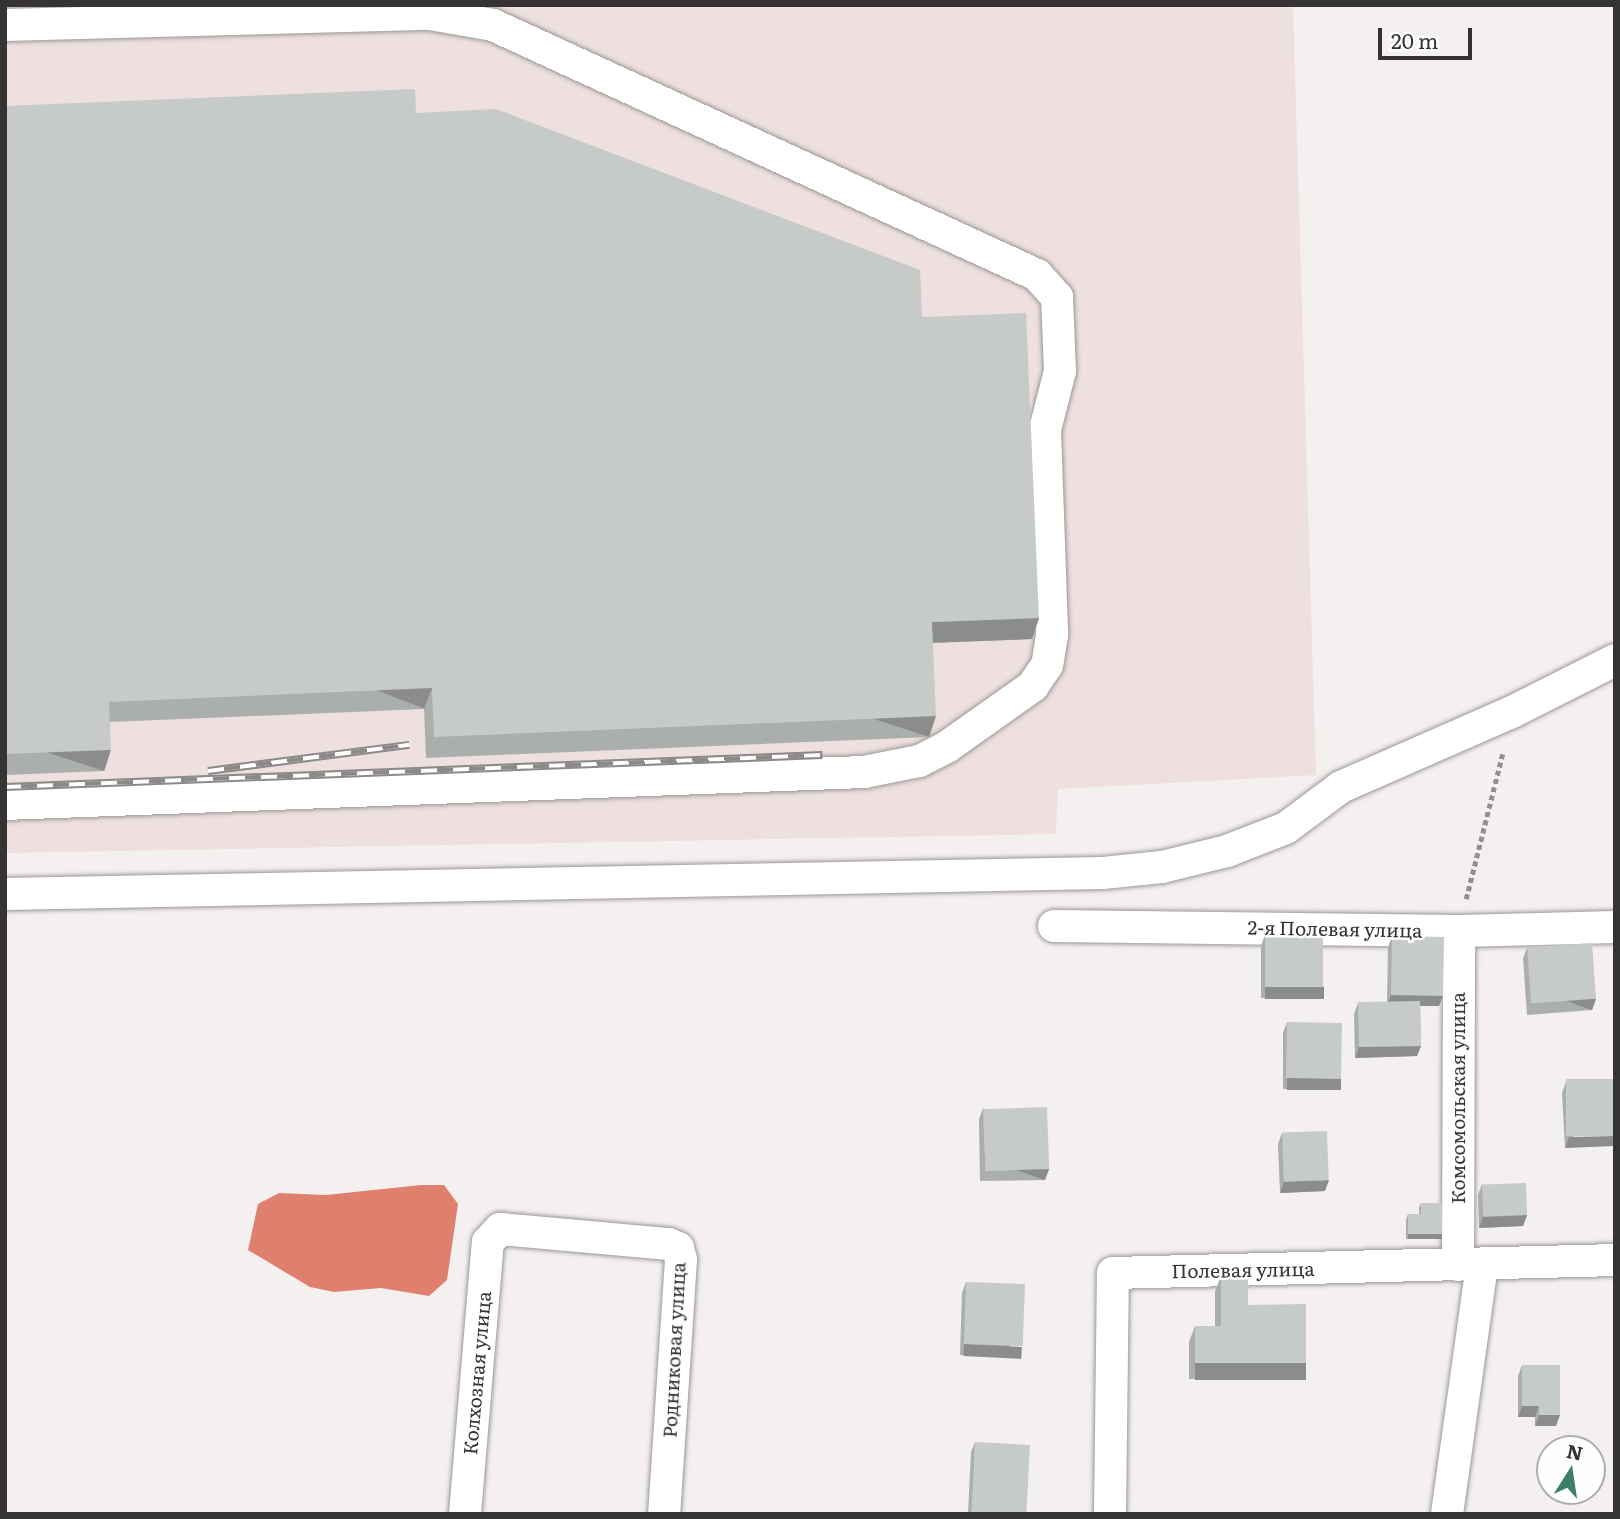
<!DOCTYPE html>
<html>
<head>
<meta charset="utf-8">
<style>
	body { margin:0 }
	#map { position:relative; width:1620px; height:1519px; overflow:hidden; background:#f4f0ef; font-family:Literata,serif }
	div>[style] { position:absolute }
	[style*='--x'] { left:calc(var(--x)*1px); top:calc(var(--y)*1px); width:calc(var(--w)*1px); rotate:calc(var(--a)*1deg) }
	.built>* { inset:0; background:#ede0de }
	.water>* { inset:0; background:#df806e }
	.path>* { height:4.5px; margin-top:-2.25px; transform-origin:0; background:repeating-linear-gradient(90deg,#928f8e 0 5px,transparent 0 8.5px) }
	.roads { filter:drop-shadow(0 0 2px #9b9796) drop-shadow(0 0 2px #9b9796) }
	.minor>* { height:32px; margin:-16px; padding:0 16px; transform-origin:16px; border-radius:16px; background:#fff }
	.rail>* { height:8px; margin-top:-4px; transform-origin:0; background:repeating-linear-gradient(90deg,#fffefe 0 16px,#8c8989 0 32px); box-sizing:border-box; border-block:2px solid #8c8989 }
	.wall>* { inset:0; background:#aaaead }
	.shaded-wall>* { inset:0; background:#8b8d8d; transform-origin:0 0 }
	.building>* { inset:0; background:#c6cac9; transform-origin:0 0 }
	span { translate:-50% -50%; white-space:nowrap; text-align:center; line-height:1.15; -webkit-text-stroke:5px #fffefe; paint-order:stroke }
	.street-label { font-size:19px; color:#353333 }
	.frame { position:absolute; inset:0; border:7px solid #353333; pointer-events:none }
	.north { position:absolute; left:1536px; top:1435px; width:70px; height:70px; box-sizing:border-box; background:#fffefe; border:2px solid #aeadad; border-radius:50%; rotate:12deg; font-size:19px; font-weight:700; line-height:28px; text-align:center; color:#353333 }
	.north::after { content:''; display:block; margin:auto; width:24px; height:32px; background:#3c7d6c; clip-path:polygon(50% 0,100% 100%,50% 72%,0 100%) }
	.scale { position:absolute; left:1378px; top:28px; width:94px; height:32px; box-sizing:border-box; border:4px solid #353333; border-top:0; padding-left:9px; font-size:21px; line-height:24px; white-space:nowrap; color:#353333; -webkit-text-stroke:5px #fffefe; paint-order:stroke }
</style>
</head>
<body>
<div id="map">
	<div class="built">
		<div style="clip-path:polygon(5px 5px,1293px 5px,1316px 775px,1058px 789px,1056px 834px,5px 853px)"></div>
	</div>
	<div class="water">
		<div style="clip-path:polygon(421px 1185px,444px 1185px,458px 1204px,447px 1280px,429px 1296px,381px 1288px,334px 1292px,310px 1287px,248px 1250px,258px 1204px,279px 1193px,326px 1195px)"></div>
	</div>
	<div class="path">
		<div style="--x:1466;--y:899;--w:152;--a:-75.9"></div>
	</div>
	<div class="roads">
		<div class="minor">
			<div style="--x:5;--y:25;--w:425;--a:-1.5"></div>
			<div style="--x:430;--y:14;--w:64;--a:9.9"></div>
			<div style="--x:493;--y:25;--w:599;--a:24.68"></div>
			<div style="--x:1037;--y:275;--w:30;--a:48"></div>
			<div style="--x:1057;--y:297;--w:74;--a:87.7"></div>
			<div style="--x:1060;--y:371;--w:61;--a:104.3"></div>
			<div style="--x:1045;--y:430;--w:205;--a:88"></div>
			<div style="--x:1052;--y:635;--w:30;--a:99"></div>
			<div style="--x:1047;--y:665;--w:25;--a:124"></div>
			<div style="--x:1033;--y:686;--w:105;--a:144.7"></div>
			<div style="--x:947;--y:747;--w:31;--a:153"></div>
			<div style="--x:919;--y:761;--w:56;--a:168.7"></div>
			<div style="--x:864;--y:772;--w:860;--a:177.87"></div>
			<div style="--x:5;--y:894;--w:1098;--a:-1.1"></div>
			<div style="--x:1103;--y:873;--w:59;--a:-5.8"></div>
			<div style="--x:1162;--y:867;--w:67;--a:-13.8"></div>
			<div style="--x:1227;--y:851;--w:63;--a:-21.3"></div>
			<div style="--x:1286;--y:828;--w:69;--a:-36.7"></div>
			<div style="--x:1341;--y:787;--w:187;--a:-23.7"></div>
			<div style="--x:1512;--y:712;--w:115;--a:-26.8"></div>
			<div style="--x:1054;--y:926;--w:405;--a:0.7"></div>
			<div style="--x:1459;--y:931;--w:156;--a:-1.5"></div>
			<div style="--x:1458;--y:1265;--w:334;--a:-89.8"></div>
			<div style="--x:465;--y:1514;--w:273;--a:-85.2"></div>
			<div style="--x:488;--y:1242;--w:18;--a:-47"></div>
			<div style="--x:500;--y:1229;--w:170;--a:5.1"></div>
			<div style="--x:669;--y:1244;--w:10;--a:24"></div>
			<div style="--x:678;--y:1248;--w:12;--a:76"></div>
			<div style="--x:681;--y:1260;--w:255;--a:93.8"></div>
			<div style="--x:1110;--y:1514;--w:241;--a:-89.3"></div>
			<div style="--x:1113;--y:1273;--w:502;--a:-1.48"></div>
			<div style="--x:1447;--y:1514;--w:252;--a:-82"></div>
		</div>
	</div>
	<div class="rail">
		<div style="--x:208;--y:771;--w:203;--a:-7.4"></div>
		<div style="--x:5;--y:787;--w:818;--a:-2.24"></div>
	</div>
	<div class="wall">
		<div style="clip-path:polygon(5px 106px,416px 113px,922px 317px,1039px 618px,1032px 639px,933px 643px,929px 737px,426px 758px,424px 709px,110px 722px,104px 771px,5px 775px)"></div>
		<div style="clip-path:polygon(1265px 935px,1324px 987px,1320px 998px,1261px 998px,1261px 946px)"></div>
		<div style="clip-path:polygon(1392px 936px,1443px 995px,1439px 1006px,1420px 1006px,1421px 1046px,1417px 1056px,1355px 1058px,1354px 1014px,1358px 1003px,1387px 1002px,1388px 947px)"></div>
		<div style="clip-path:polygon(1527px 948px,1596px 999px,1592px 1010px,1527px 1015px,1523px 958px)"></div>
		<div style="clip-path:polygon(1287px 1022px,1341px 1078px,1337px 1089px,1283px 1089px,1283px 1033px)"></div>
		<div style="clip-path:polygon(1615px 1079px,1565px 1148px,1562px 1093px,1566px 1082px)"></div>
		<div style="clip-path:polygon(983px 1108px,1049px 1169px,1045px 1180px,980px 1181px,979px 1119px)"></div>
		<div style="clip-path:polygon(1282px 1133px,1325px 1191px,1280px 1193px,1278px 1144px)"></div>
		<div style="clip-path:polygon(1482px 1184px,1527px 1215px,1523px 1226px,1479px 1228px,1478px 1195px)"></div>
		<div style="clip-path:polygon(1421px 1203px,1442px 1234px,1440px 1239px,1406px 1239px,1406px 1220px,1408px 1214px,1419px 1214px,1419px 1208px)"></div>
		<div style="clip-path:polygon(1221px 1275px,1248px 1305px,1306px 1363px,1301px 1379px,1189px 1379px,1189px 1342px,1195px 1326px,1215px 1326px,1215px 1292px)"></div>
		<div style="clip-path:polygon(966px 1282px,1018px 1358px,960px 1355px,962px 1293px)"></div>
		<div style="clip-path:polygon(1522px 1365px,1556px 1426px,1535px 1426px,1535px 1417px,1518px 1417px,1518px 1376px)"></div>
		<div style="clip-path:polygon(975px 1442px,1026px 1514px,968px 1514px,971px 1452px)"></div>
	</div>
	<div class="shaded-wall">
		<div style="clip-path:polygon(1039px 618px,1032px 639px,924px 643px,932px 622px)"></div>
		<div style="left:432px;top:688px;width:22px;height:323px;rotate:111deg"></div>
		<div style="left:936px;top:716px;width:22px;height:502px;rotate:108deg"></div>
		<div style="left:111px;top:750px;width:22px;height:106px;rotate:108deg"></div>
		<div style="left:1265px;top:987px;width:59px;height:12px"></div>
		<div style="clip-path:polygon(1391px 995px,1443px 995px,1439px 1006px,1387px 1006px)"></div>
		<div style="left:1596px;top:999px;width:12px;height:65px;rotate:110deg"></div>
		<div style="clip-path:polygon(1421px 1046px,1417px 1056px,1355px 1058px,1359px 1047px)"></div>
		<div style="left:1287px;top:1078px;width:54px;height:12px"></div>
		<div style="clip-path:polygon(1615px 1136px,1615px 1146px,1565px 1148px,1569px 1137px)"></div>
		<div style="left:1049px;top:1169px;width:12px;height:65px;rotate:110deg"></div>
		<div style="clip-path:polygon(1329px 1180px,1325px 1191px,1280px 1193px,1284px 1182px)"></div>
		<div style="clip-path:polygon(1527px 1215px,1523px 1226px,1479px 1228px,1483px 1217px)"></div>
		<div style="left:1408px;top:1234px;width:34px;height:5px"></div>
		<div style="left:964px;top:1344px;width:58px;height:12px;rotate:3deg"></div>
		<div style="left:1195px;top:1363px;width:111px;height:17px"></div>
		<div style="clip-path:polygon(1522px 1406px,1539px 1406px,1535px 1417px,1518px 1417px)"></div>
		<div style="clip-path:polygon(1539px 1415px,1560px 1415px,1556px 1426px,1535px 1426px)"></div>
	</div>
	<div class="building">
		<div style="clip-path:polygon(415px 89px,416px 113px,496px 109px,920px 270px,922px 317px,1026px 313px,1039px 618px,932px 622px,936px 716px,434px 737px,432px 688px,109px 702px,111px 750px,5px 754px,5px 106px)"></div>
		<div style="left:1265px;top:935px;width:58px;height:52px"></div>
		<div style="left:1392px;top:936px;width:52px;height:59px;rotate:1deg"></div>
		<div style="left:1592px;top:943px;width:56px;height:65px;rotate:86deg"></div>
		<div style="left:1420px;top:1001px;width:45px;height:62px;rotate:89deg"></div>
		<div style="left:1287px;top:1022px;width:55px;height:56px;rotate:1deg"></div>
		<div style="left:1615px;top:1079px;width:57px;height:49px;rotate:90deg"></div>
		<div style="left:1047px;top:1107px;width:62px;height:64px;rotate:88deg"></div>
		<div style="left:1327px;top:1131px;width:49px;height:45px;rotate:88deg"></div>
		<div style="left:1526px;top:1183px;width:32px;height:44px;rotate:88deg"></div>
		<div style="clip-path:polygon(1421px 1203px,1442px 1203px,1442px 1234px,1408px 1234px,1408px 1214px,1421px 1214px)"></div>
		<div style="clip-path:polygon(1221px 1275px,1248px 1275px,1248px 1305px,1306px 1304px,1306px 1363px,1195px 1363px,1195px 1326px,1221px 1326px)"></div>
		<div style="left:966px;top:1282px;width:59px;height:62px;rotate:2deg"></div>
		<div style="clip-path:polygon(1522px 1365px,1560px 1365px,1560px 1415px,1539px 1415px,1539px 1406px,1522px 1406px)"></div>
		<div style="left:975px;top:1442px;width:55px;height:72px;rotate:3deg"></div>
	</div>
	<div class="street-label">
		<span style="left:1335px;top:929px;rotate:1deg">2-я Полевая улица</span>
		<span style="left:1458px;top:1098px;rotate:-90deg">Комсомольская улица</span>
		<span style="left:1243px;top:1270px;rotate:-1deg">Полевая улица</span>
		<span style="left:674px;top:1350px;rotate:-87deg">Родниковая улица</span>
		<span style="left:477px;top:1373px;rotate:-85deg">Колхозная улица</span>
	</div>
	<div class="frame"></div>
	<div class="north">N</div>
	<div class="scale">20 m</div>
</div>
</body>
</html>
